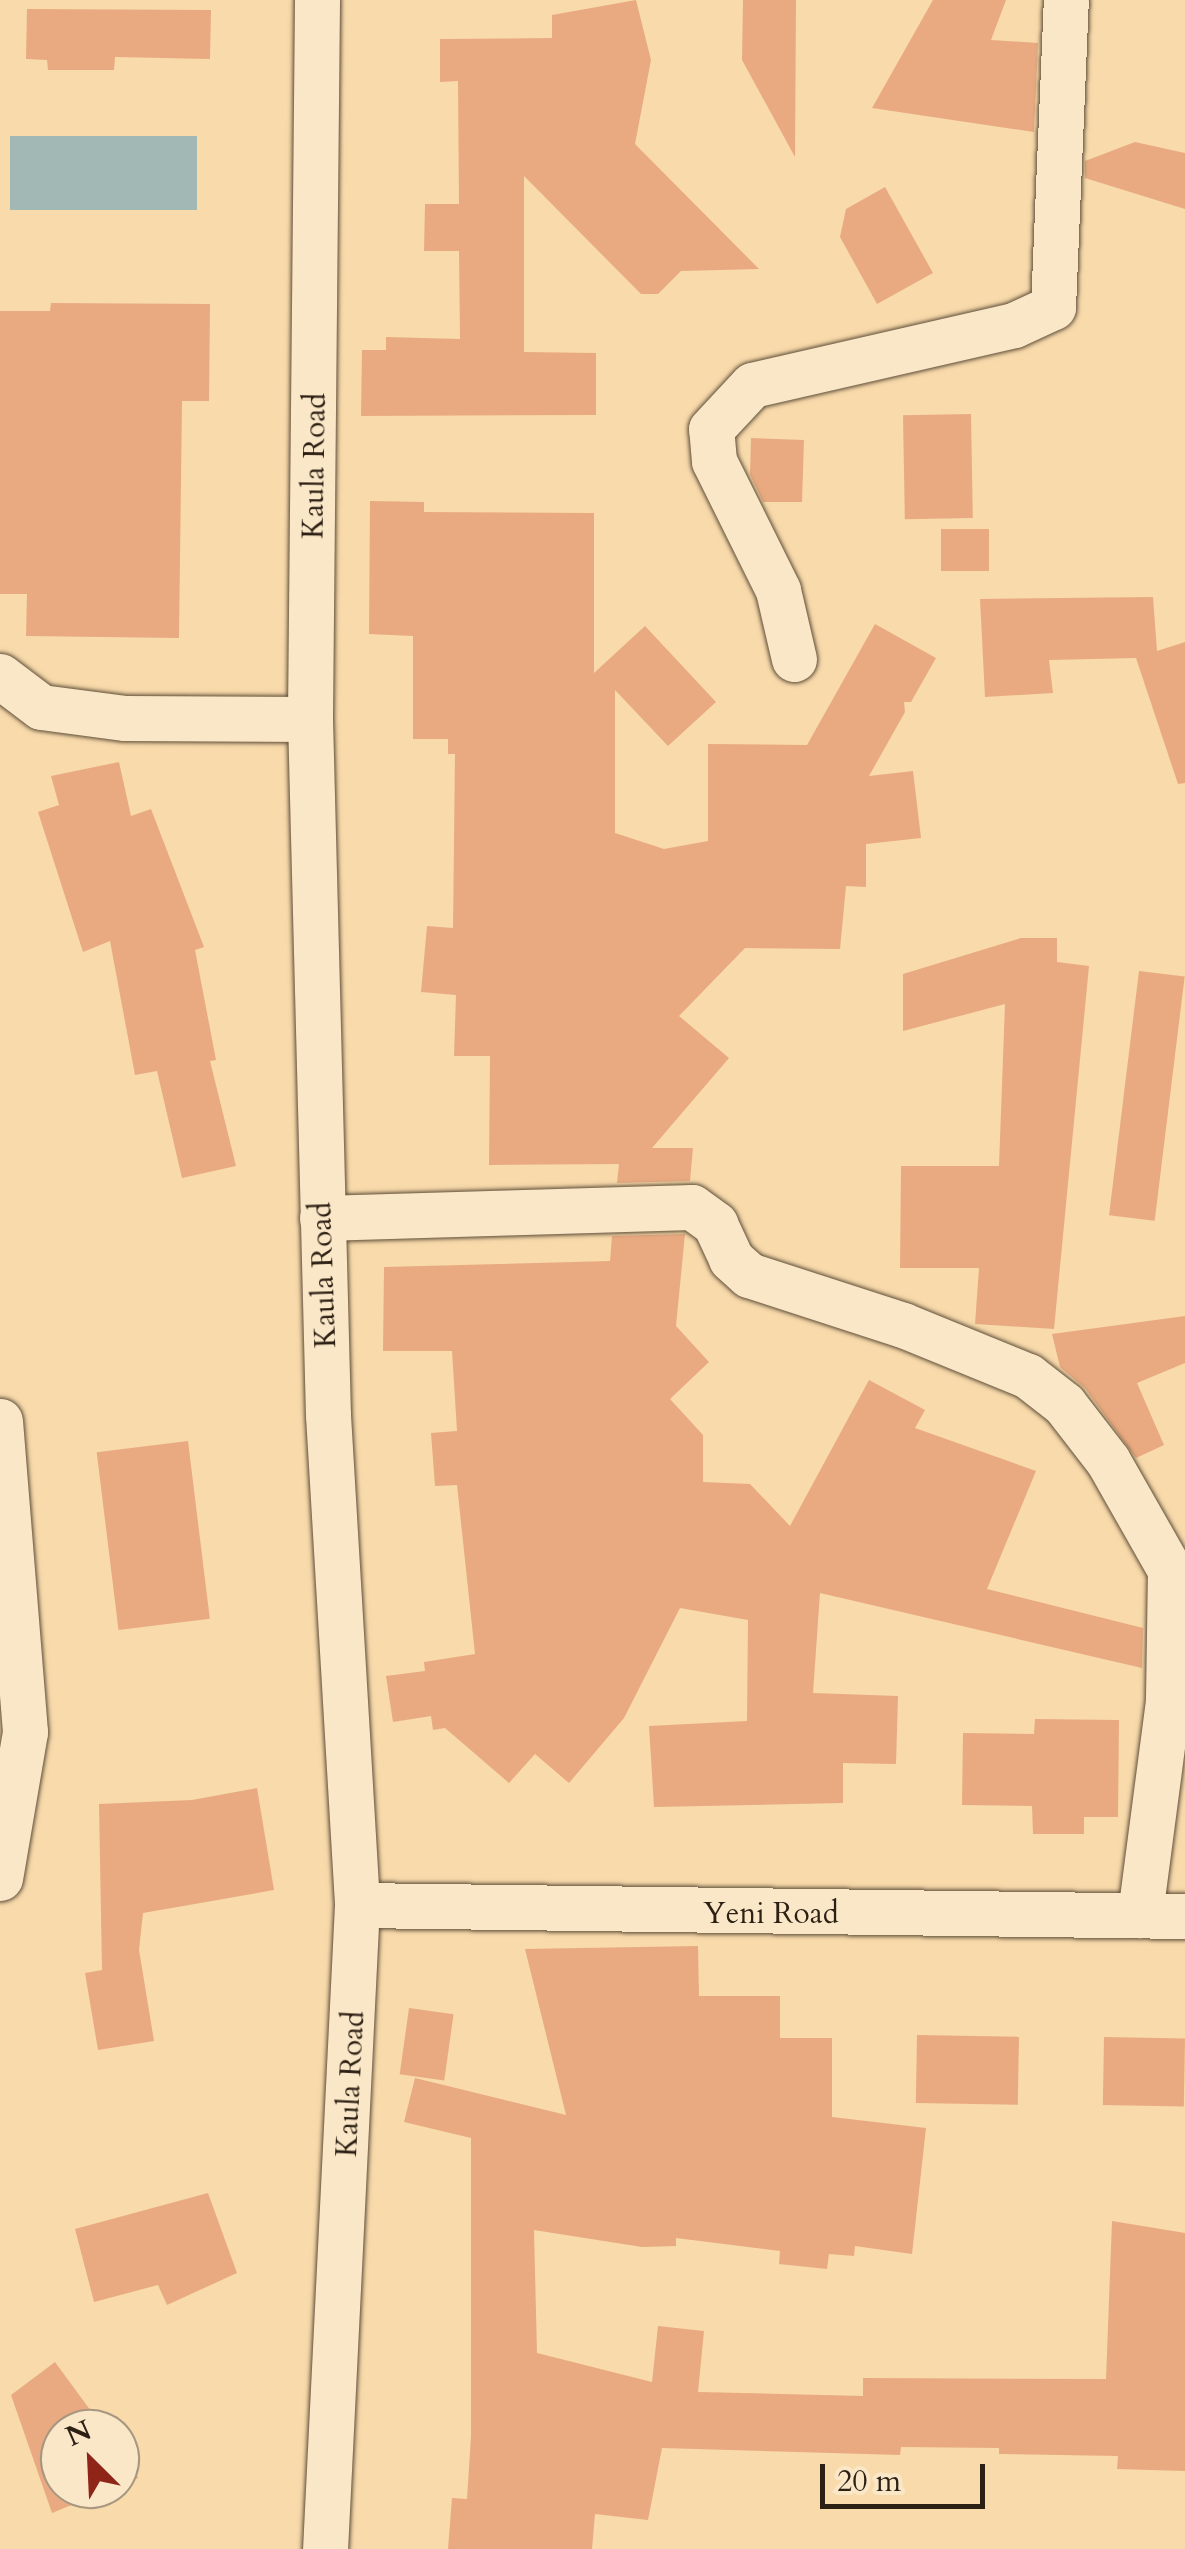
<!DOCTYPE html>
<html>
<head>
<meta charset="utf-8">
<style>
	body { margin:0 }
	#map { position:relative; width:1185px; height:2549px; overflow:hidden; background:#f8daab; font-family:Cardo,serif }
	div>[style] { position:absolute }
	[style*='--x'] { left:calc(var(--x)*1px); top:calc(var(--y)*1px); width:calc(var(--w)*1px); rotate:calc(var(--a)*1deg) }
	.water>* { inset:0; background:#a2b8b4; transform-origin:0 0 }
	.building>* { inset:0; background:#e9aa81; transform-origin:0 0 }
	.roads { filter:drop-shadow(0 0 2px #5f4e39) drop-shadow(0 0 2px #5f4e39) }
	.street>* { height:45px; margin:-22.5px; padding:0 22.5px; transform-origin:22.5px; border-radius:22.5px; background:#fae7c8 }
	span { translate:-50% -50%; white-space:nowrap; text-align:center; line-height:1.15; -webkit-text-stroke:8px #fae7c8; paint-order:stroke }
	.street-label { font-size:30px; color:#2c1f13 }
	.north { position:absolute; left:40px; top:2409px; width:100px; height:100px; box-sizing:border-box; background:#fae7c8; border:2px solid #a89780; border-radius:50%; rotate:336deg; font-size:28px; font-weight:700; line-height:40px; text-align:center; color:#2c1f13 }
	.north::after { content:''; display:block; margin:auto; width:35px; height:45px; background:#8f2418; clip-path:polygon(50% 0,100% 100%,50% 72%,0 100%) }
	.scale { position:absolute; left:820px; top:2464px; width:165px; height:45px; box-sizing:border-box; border:5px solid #2c1f13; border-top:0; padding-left:12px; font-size:30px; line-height:35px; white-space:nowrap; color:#2c1f13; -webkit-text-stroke:8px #fae7c8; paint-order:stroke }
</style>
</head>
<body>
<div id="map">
	<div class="water">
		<div style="left:10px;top:136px;width:187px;height:74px"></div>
	</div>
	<div class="building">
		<div style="clip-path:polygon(636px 0,651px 60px,635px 144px,759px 269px,681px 271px,658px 294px,641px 294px,524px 176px,524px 352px,596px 353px,596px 415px,361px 416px,362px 350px,386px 350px,386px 337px,460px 339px,459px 251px,424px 251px,425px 204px,459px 204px,458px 81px,440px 82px,440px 39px,552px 38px,552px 15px)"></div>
		<div style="clip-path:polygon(743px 0,796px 0,795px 157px,742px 60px)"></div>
		<div style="clip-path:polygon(933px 0,1006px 0,991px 40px,1038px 43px,1034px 132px,872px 108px)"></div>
		<div style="clip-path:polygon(27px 9px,211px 10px,210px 59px,115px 57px,114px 70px,48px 70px,47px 60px,26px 59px)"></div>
		<div style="clip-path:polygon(1135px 142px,1185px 153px,1185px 209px,1085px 178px,1085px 161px)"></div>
		<div style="clip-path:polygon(885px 187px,933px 273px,877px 304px,840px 237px,846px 209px)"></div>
		<div style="clip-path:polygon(51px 303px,210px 304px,209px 401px,182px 401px,179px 638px,26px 636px,27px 594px,0 594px,0 311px,50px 311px)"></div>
		<div style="left:971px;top:414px;width:104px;height:68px;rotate:89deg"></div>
		<div style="clip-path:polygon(751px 438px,804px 440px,802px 502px,763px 502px,750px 474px)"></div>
		<div style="clip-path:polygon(370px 501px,424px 502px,424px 512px,594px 513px,594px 673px,645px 626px,716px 702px,668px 746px,615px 690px,615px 833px,664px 849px,708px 841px,708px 744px,807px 745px,875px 624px,936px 658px,911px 702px,904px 702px,905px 712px,869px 776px,913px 771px,921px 838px,866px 844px,866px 887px,846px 886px,840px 949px,745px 948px,679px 1016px,729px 1058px,652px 1148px,693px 1148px,690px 1181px,617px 1183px,619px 1164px,489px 1165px,490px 1056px,454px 1056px,456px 995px,421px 992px,427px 926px,453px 928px,455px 754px,448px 754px,448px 739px,413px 739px,413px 636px,369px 634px)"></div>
		<div style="left:941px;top:529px;width:48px;height:42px"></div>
		<div style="clip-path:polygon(1153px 597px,1157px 651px,1185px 642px,1185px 783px,1178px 784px,1136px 658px,1049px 660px,1053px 693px,985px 697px,980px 599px)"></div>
		<div style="clip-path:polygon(119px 762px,131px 816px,151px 809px,204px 947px,195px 950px,216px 1060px,210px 1061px,236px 1166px,182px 1178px,157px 1071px,135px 1075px,110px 941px,83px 952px,38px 812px,59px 805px,51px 776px)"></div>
		<div style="clip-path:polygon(1021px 938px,1057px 938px,1057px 962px,1089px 966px,1054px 1329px,975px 1324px,979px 1268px,900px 1268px,901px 1166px,999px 1166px,1005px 1004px,903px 1031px,903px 974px)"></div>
		<div style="left:1139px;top:971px;width:46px;height:246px;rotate:7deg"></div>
		<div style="clip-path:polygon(685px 1234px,676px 1326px,709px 1362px,670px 1399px,703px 1435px,703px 1482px,750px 1484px,790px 1526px,869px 1380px,925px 1410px,915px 1428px,1036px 1471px,987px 1589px,1143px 1628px,1142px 1668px,820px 1593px,813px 1693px,898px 1696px,896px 1764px,843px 1763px,843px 1803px,654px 1807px,649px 1726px,747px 1721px,748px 1620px,680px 1608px,624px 1718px,569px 1783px,535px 1754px,509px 1783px,445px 1728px,433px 1730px,431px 1716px,393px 1722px,386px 1676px,425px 1671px,424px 1662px,475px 1654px,457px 1485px,435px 1486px,431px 1433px,457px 1431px,452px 1351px,383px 1351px,384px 1267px,610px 1261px,612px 1236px)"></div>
		<div style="clip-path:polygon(1185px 1316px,1185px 1363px,1137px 1383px,1164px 1445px,1136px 1458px,1085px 1388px,1060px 1367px,1052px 1334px)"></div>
		<div style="left:188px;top:1441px;width:179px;height:92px;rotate:83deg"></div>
		<div style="clip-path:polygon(1035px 1719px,1119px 1720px,1118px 1817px,1084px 1817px,1084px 1834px,1033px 1834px,1032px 1806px,962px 1805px,963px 1733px,1034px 1734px)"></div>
		<div style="clip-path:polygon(257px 1788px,274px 1890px,143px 1913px,139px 1950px,154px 2041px,98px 2050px,85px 1973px,102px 1970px,99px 1804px,192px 1800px)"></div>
		<div style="clip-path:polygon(698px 1946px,699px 1996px,780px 1996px,780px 2038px,832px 2038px,832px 2117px,926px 2128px,912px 2254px,855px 2246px,854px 2256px,829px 2254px,827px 2269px,779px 2264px,780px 2251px,676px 2238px,676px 2246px,642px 2247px,534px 2230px,537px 2353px,652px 2382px,658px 2326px,704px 2331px,698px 2392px,863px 2396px,863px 2378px,1106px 2379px,1112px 2221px,1185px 2233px,1185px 2471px,1117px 2469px,1118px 2456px,999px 2454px,999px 2448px,901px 2447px,900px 2455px,662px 2448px,648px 2520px,595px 2514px,592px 2549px,448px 2549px,452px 2498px,467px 2499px,471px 2436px,471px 2138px,404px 2122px,415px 2078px,566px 2115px,525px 1949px)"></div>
		<div style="left:409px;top:2008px;width:45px;height:67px;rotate:8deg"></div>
		<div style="left:917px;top:2035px;width:102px;height:68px;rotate:1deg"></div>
		<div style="left:1104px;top:2037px;width:81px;height:68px;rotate:1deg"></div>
		<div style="clip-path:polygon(208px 2193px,237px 2273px,167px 2305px,158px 2285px,94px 2302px,75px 2229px)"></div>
		<div style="clip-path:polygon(55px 2362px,99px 2422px,117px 2416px,138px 2478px,120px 2486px,120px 2429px,60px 2429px,60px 2489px,111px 2489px,52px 2513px,11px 2395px)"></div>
	</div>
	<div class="roads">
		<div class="street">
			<div style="--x:317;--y:0;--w:719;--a:90.56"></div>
			<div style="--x:310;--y:719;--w:696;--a:88.52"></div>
			<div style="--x:328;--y:1415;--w:491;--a:86.6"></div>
			<div style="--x:357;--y:1905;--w:645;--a:92.84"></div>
			<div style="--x:794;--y:659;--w:71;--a:-103.1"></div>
			<div style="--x:778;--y:590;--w:144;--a:-116.4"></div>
			<div style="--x:714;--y:461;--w:32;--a:-95"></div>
			<div style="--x:711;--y:429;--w:60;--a:-47"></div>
			<div style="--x:752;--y:385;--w:269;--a:-12.9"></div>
			<div style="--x:1014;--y:325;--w:43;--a:-24.8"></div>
			<div style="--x:1053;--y:307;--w:307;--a:-87.6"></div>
			<div style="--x:0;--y:676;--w:51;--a:37.1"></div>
			<div style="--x:41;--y:707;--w:85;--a:7.5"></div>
			<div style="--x:125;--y:718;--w:185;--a:0.3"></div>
			<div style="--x:322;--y:1218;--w:370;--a:-1.7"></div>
			<div style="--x:692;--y:1207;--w:29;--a:36"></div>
			<div style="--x:715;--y:1224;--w:38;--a:65"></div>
			<div style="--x:731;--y:1259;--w:24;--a:42"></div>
			<div style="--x:749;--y:1275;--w:162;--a:18"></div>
			<div style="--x:903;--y:1325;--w:135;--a:22.2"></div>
			<div style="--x:1028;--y:1376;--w:46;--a:37.9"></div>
			<div style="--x:1064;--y:1404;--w:72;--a:52.3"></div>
			<div style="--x:1108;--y:1461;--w:125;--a:60.4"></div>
			<div style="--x:1170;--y:1570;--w:131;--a:90.9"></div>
			<div style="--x:1168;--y:1701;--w:216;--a:97.5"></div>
			<div style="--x:0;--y:1421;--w:312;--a:85.4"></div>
			<div style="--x:25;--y:1732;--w:148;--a:99.7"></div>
			<div style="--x:357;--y:1905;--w:828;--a:0.76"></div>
		</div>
	</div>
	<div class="street-label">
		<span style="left:315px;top:466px;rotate:-89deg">Kaula Road</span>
		<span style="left:324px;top:1275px;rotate:-92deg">Kaula Road</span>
		<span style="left:771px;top:1914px">Yeni Road</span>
		<span style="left:351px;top:2084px;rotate:-87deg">Kaula Road</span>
	</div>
	<div class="north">N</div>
	<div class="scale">20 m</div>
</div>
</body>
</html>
